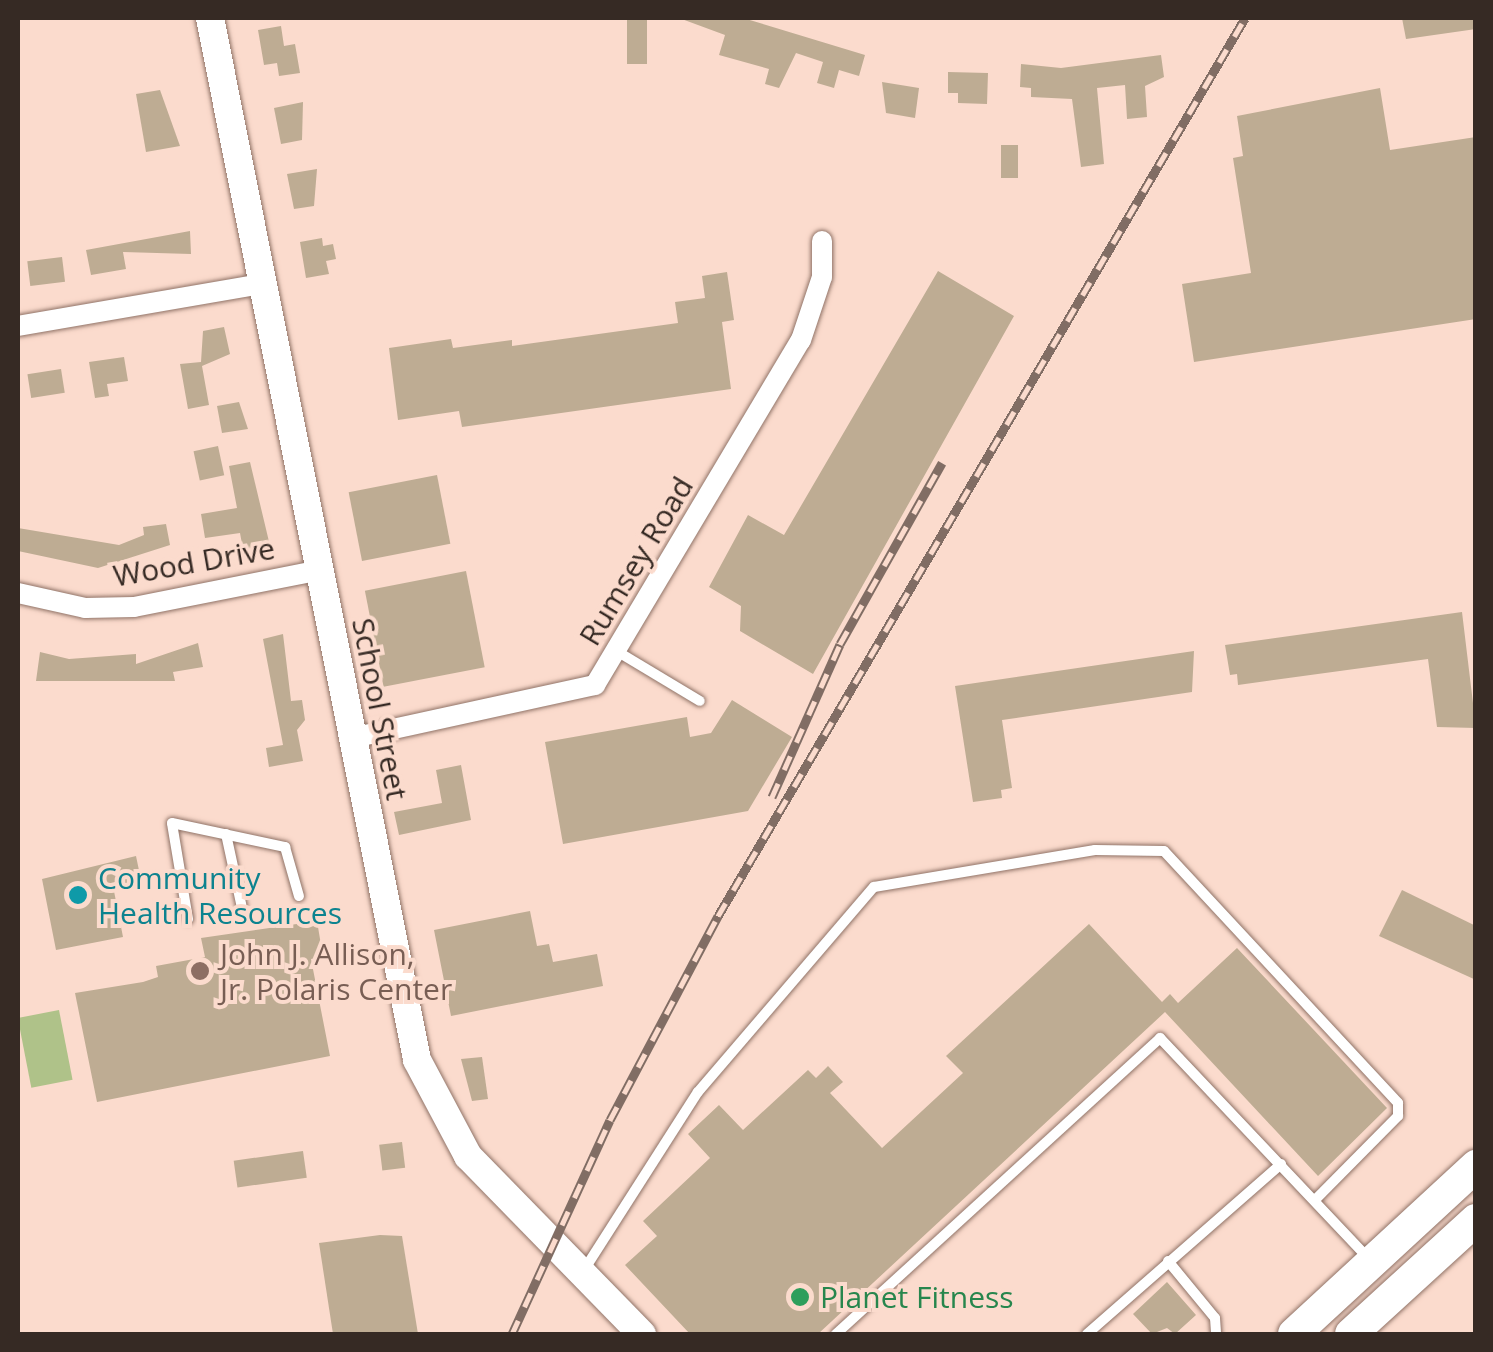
<!DOCTYPE html>
<html>
<head>
<meta charset="utf-8">
<style>
	body { margin:0 }
	#map { position:relative; width:1493px; height:1352px; overflow:hidden; background:#fbdbcd; font-family:"Open Sans",sans-serif }
	div>[style] { position:absolute }
	[style*='--x'] { left:calc(var(--x)*1px); top:calc(var(--y)*1px); width:calc(var(--w)*1px); rotate:calc(var(--a)*1deg) }
	.green>* { inset:0; background:#afc289; transform-origin:0 0 }
	.building>* { inset:0; background:#beac93; transform-origin:0 0 }
	.roads { filter:drop-shadow(0 0 2px #907367) drop-shadow(0 0 2px #907367) }
	.service>* { height:10px; margin:-5px; padding:0 5px; transform-origin:5px; border-radius:5px; background:#fff }
	.minor>* { height:20px; margin:-10px; padding:0 10px; transform-origin:10px; border-radius:10px; background:#fff }
	.secondary>* { height:28px; margin:-14px; padding:0 14px; transform-origin:14px; border-radius:14px; background:#fff }
	.trunk>* { height:32px; margin:-16px; padding:0 16px; transform-origin:16px; border-radius:16px; background:#fff }
	.rail>* { height:9px; margin-top:-4.5px; transform-origin:0; background:repeating-linear-gradient(90deg,#fbdbcd 0 15px,#816d64 0 30px); box-sizing:border-box; border-block:2px solid #816d64 }
	.dots>* { width:28px; height:28px; translate:-50% -50%; box-sizing:border-box; border:5px solid #fbdbcd; border-radius:50% }
	span { translate:-50% -50%; white-space:nowrap; text-align:center; line-height:1.15; -webkit-text-stroke:8px #fbdbcd; paint-order:stroke }
	.street-label { font-size:30px; color:#362a24 }
	.culture-label { font-size:30px; color:#0d838f }
	.left { translate:0 -50%; text-align:left }
	.education-label { font-size:30px; color:#785e54 }
	.leisure-label { font-size:30px; color:#27864d }
	.frame { position:absolute; inset:0; border:20px solid #362a24; pointer-events:none }
</style>
</head>
<body>
<div id="map">
	<div class="green">
		<div style="left:59px;top:1010px;width:71px;height:42px;rotate:79deg"></div>
	</div>
	<div class="building">
		<div style="left:627px;top:18px;width:20px;height:46px"></div>
		<div style="clip-path:polygon(679px 18px,743px 18px,865px 55px,859px 76px,839px 70px,834px 88px,817px 83px,823px 62px,796px 53px,779px 88px,765px 84px,769px 69px,719px 55px,725px 35px)"></div>
		<div style="clip-path:polygon(1402px 18px,1476px 18px,1476px 29px,1406px 39px)"></div>
		<div style="clip-path:polygon(281px 26px,284px 46px,295px 44px,300px 73px,279px 76px,277px 63px,264px 65px,258px 30px)"></div>
		<div style="clip-path:polygon(1161px 55px,1164px 77px,1145px 86px,1147px 117px,1127px 119px,1125px 85px,1097px 88px,1104px 164px,1081px 167px,1072px 99px,1031px 97px,1031px 88px,1020px 87px,1021px 64px,1061px 68px)"></div>
		<div style="clip-path:polygon(948px 72px,988px 73px,987px 104px,958px 103px,958px 93px,948px 93px)"></div>
		<div style="clip-path:polygon(882px 82px,919px 88px,915px 118px,886px 113px)"></div>
		<div style="clip-path:polygon(1380px 88px,1390px 150px,1476px 137px,1476px 319px,1194px 362px,1182px 284px,1251px 273px,1233px 158px,1243px 156px,1237px 116px)"></div>
		<div style="clip-path:polygon(160px 90px,180px 146px,146px 152px,136px 94px)"></div>
		<div style="clip-path:polygon(303px 102px,302px 140px,281px 144px,274px 108px)"></div>
		<div style="left:1018px;top:145px;width:33px;height:17px;rotate:90deg"></div>
		<div style="clip-path:polygon(317px 169px,314px 206px,294px 209px,287px 174px)"></div>
		<div style="clip-path:polygon(190px 231px,191px 254px,123px 252px,126px 269px,91px 275px,86px 250px)"></div>
		<div style="clip-path:polygon(322px 238px,323px 246px,333px 244px,336px 259px,326px 261px,329px 274px,306px 278px,300px 242px)"></div>
		<div style="left:62px;top:257px;width:25px;height:35px;rotate:83deg"></div>
		<div style="clip-path:polygon(938px 271px,1014px 316px,813px 674px,740px 631px,741px 606px,709px 587px,748px 515px,784px 535px)"></div>
		<div style="clip-path:polygon(727px 272px,734px 320px,722px 322px,731px 389px,462px 427px,459px 411px,398px 420px,389px 348px,451px 339px,453px 348px,512px 340px,512px 346px,678px 323px,675px 302px,705px 298px,702px 276px)"></div>
		<div style="clip-path:polygon(224px 327px,230px 354px,202px 366px,209px 405px,188px 409px,180px 364px,201px 362px,203px 331px)"></div>
		<div style="clip-path:polygon(124px 357px,128px 381px,107px 384px,109px 396px,95px 398px,89px 362px)"></div>
		<div style="left:61px;top:369px;width:24px;height:34px;rotate:81deg"></div>
		<div style="clip-path:polygon(239px 402px,248px 429px,222px 433px,217px 406px)"></div>
		<div style="left:218px;top:446px;width:30px;height:25px;rotate:78deg"></div>
		<div style="clip-path:polygon(250px 462px,271px 550px,244px 555px,240px 533px,205px 538px,201px 514px,237px 508px,229px 466px)"></div>
		<div style="left:437px;top:475px;width:70px;height:90px;rotate:79deg"></div>
		<div style="clip-path:polygon(166px 524px,170px 545px,98px 568px,18px 551px,18px 528px,119px 545px,144px 535px,143px 527px)"></div>
		<div style="left:466px;top:571px;width:98px;height:103px;rotate:79deg"></div>
		<div style="clip-path:polygon(1462px 612px,1476px 728px,1437px 727px,1428px 659px,1238px 685px,1237px 674px,1230px 675px,1225px 645px)"></div>
		<div style="clip-path:polygon(283px 634px,291px 701px,302px 700px,305px 720px,297px 730px,303px 761px,269px 767px,266px 748px,283px 745px,263px 639px)"></div>
		<div style="clip-path:polygon(198px 643px,203px 667px,173px 672px,175px 681px,36px 681px,40px 652px,69px 659px,136px 654px,136px 664px)"></div>
		<div style="clip-path:polygon(1194px 651px,1192px 692px,1002px 720px,1012px 788px,1001px 790px,1002px 798px,973px 802px,955px 686px)"></div>
		<div style="clip-path:polygon(732px 700px,792px 737px,748px 811px,563px 844px,545px 742px,687px 717px,690px 737px,711px 733px)"></div>
		<div style="clip-path:polygon(461px 765px,471px 820px,399px 835px,394px 812px,442px 803px,436px 770px)"></div>
		<div style="clip-path:polygon(136px 856px,141px 880px,113px 886px,123px 937px,56px 950px,42px 879px)"></div>
		<div style="clip-path:polygon(1402px 890px,1476px 926px,1476px 980px,1379px 936px)"></div>
		<div style="clip-path:polygon(530px 911px,537px 946px,549px 944px,553px 962px,597px 954px,603px 986px,451px 1016px,434px 930px)"></div>
		<div style="clip-path:polygon(317px 921px,323px 957px,311px 959px,330px 1056px,97px 1102px,75px 993px,143px 982px,158px 977px,156px 966px,205px 957px,201px 938px)"></div>
		<div style="clip-path:polygon(1089px 924px,1162px 1002px,1170px 994px,1178px 1003px,1237px 948px,1387px 1108px,1318px 1176px,1165px 1012px,818px 1334px,690px 1334px,625px 1265px,657px 1236px,643px 1221px,710px 1158px,688px 1134px,719px 1105px,743px 1130px,808px 1070px,816px 1078px,828px 1066px,843px 1082px,830px 1093px,882px 1148px,963px 1073px,946px 1056px)"></div>
		<div style="clip-path:polygon(482px 1057px,488px 1099px,472px 1101px,461px 1059px)"></div>
		<div style="left:402px;top:1142px;width:26px;height:23px;rotate:83deg"></div>
		<div style="left:303px;top:1151px;width:27px;height:70px;rotate:82deg"></div>
		<div style="clip-path:polygon(380px 1235px,402px 1236px,418px 1334px,333px 1334px,319px 1243px)"></div>
		<div style="clip-path:polygon(1167px 1282px,1196px 1315px,1175px 1334px,1167px 1328px,1152px 1334px,1133px 1314px)"></div>
	</div>
	<div class="roads">
		<div class="service">
			<div style="--x:620;--y:653;--w:93;--a:31"></div>
			<div style="--x:226;--y:834;--w:76;--a:77.8"></div>
			<div style="--x:188;--y:919;--w:97;--a:-99.5"></div>
			<div style="--x:172;--y:823;--w:116;--a:12"></div>
			<div style="--x:285;--y:847;--w:51;--a:74.1"></div>
			<div style="--x:1168;--y:1261;--w:74;--a:50.5"></div>
			<div style="--x:1215;--y:1318;--w:16;--a:86"></div>
			<div style="--x:584;--y:1270;--w:211;--a:-57.4"></div>
			<div style="--x:698;--y:1092;--w:270;--a:-49.4"></div>
			<div style="--x:874;--y:887;--w:224;--a:-9.5"></div>
			<div style="--x:1095;--y:850;--w:69;--a:0.8"></div>
			<div style="--x:1164;--y:851;--w:344;--a:47.1"></div>
			<div style="--x:1398;--y:1103;--w:13;--a:90"></div>
			<div style="--x:1398;--y:1116;--w:118;--a:134.7"></div>
			<div style="--x:836;--y:1334;--w:439;--a:-42.4"></div>
			<div style="--x:1160;--y:1038;--w:303;--a:46.6"></div>
			<div style="--x:1087;--y:1334;--w:258;--a:-41.2"></div>
		</div>
		<div class="minor">
			<div style="--x:18;--y:326;--w:248;--a:-9.8"></div>
			<div style="--x:18;--y:593;--w:69;--a:12.6"></div>
			<div style="--x:85;--y:608;--w:49;--a:-1.2"></div>
			<div style="--x:134;--y:607;--w:191;--a:-11.2"></div>
			<div style="--x:352;--y:738;--w:249;--a:-12.3"></div>
			<div style="--x:595;--y:685;--w:402;--a:-59.2"></div>
			<div style="--x:801;--y:340;--w:66;--a:-71.6"></div>
			<div style="--x:822;--y:277;--w:36;--a:-90"></div>
		</div>
		<div class="secondary">
			<div style="--x:210;--y:18;--w:1062;--a:78.76"></div>
			<div style="--x:417;--y:1060;--w:109;--a:62"></div>
			<div style="--x:468;--y:1156;--w:249;--a:45.7"></div>
		</div>
		<div class="trunk">
			<div style="--x:1294;--y:1334;--w:248;--a:-42.7"></div>
			<div style="--x:1351;--y:1334;--w:169;--a:-42.4"></div>
		</div>
	</div>
	<div class="rail">
		<div style="--x:772;--y:797;--w:167;--a:-66"></div>
		<div style="--x:840;--y:644;--w:208;--a:-60.6"></div>
		<div style="--x:512;--y:1334;--w:235;--a:-65.4"></div>
		<div style="--x:610;--y:1120;--w:231;--a:-62.1"></div>
		<div style="--x:718;--y:916;--w:1041;--a:-59.59"></div>
	</div>
	<div class="dots">
		<div style="left:78px;top:895px;background:#0f9aa8"></div>
		<div style="left:200px;top:971px;background:#8d6e63"></div>
		<div style="left:800px;top:1297px;background:#2e9e5b"></div>
	</div>
	<div class="street-label">
		<span style="left:636px;top:561px;rotate:-59deg">Rumsey Road</span>
		<span style="left:194px;top:562px;rotate:-10deg">Wood Drive</span>
		<span style="left:380px;top:709px;rotate:79deg">School Street</span>
	</div>
	<div class="culture-label">
		<span class="left" style="left:98px;top:895px">Community<br>Health Resources</span>
	</div>
	<div class="education-label">
		<span class="left" style="left:220px;top:971px">John J. Allison,<br>Jr. Polaris Center</span>
	</div>
	<div class="leisure-label">
		<span class="left" style="left:820px;top:1297px">Planet Fitness</span>
	</div>
	<div class="frame"></div>
</div>
</body>
</html>
